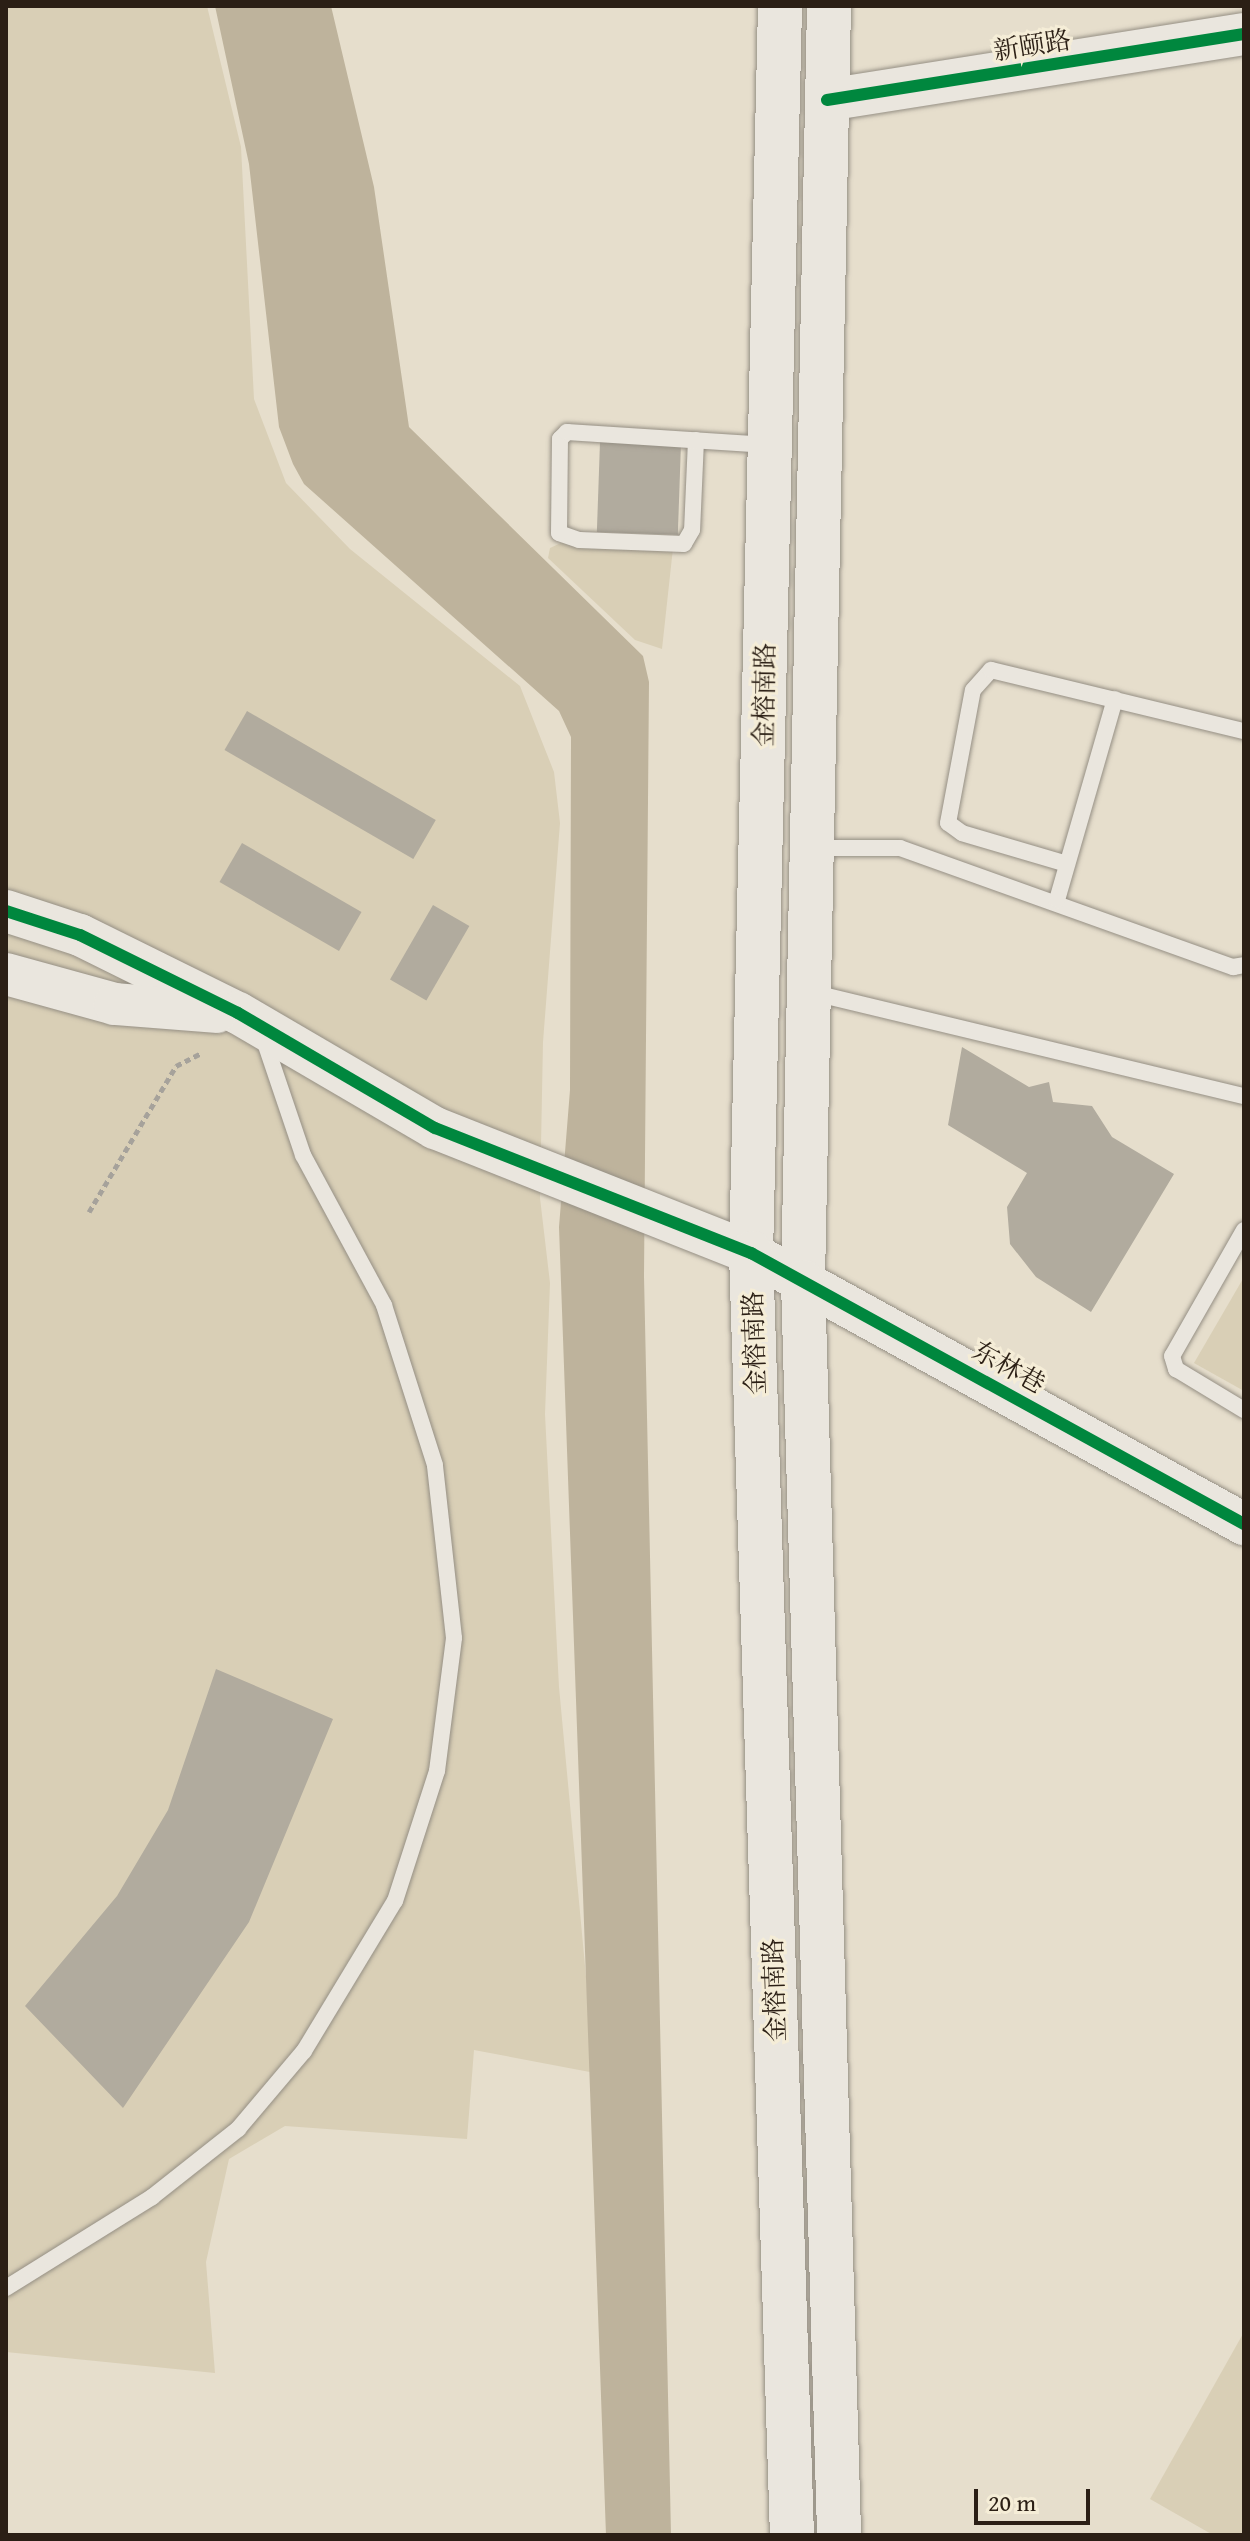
<!DOCTYPE html>
<html>
<head>
<meta charset="utf-8">
<style>
	body { margin:0 }
	#map { position:relative; width:1250px; height:2541px; overflow:hidden; background:#e6decc; font-family:"Gentium Book Plus","Noto Serif SC",serif }
	div>[style] { position:absolute }
	[style*='--x'] { left:calc(var(--x)*1px); top:calc(var(--y)*1px); width:calc(var(--w)*1px); rotate:calc(var(--a)*1deg) }
	.green>* { inset:0; background:#d9cfb6 }
	.water>* { inset:0; background:#beb39c }
	.building>* { inset:0; background:#b1ab9e; transform-origin:0 0 }
	.path>* { height:5px; margin-top:-2.5px; transform-origin:0; background:repeating-linear-gradient(90deg,#a6a29b 0 6px,transparent 0 10px) }
	.roads { filter:drop-shadow(0 0 2px #958f84) drop-shadow(0 0 2px #958f84) }
	.service>* { height:16px; margin:-8px; padding:0 8px; transform-origin:8px; border-radius:8px; background:#eae6de }
	.tertiary>* { height:42px; margin:-21px; padding:0 21px; transform-origin:21px; border-radius:21px; background:#eae6de }
	.secondary>* { height:44px; margin:-22px; padding:0 22px; transform-origin:22px; border-radius:22px; background:#eae6de }
	.cycleway>* { height:12px; margin:-6px; padding:0 6px; transform-origin:6px; border-radius:6px; background:#00873e }
	span { translate:-50% -50%; white-space:nowrap; text-align:center; line-height:1.15; -webkit-text-stroke:6px #f5edd7; paint-order:stroke }
	.street-label { font-size:26px; color:#2b1f15 }
	.frame { position:absolute; inset:0; border:8px solid #2b1f15; pointer-events:none }
	.scale { position:absolute; left:974px; top:2489px; width:116px; height:36px; box-sizing:border-box; border:4px solid #2b1f15; border-top:0; padding-left:10px; font-size:24px; line-height:28px; white-space:nowrap; color:#2b1f15; -webkit-text-stroke:6px #f5edd7; paint-order:stroke }
</style>
</head>
<body>
<div id="map">
	<div class="green">
		<div style="clip-path:polygon(6px 6px,207px 6px,241px 147px,254px 399px,286px 483px,350px 549px,520px 686px,554px 772px,560px 823px,543px 1042px,540px 1198px,550px 1283px,545px 1414px,559px 1687px,595px 2073px,474px 2050px,467px 2139px,285px 2126px,229px 2159px,206px 2262px,215px 2373px,6px 2352px)"></div>
		<div style="clip-path:polygon(563px 542px,673px 548px,662px 649px,635px 640px,548px 558px,550px 548px)"></div>
		<div style="clip-path:polygon(1244px 1277px,1244px 1391px,1194px 1363px)"></div>
		<div style="clip-path:polygon(1244px 2332px,1244px 2535px,1213px 2535px,1150px 2499px)"></div>
	</div>
	<div class="water">
		<div style="clip-path:polygon(215px 6px,331px 6px,374px 187px,409px 427px,643px 656px,649px 682px,644px 1276px,671px 2535px,606px 2535px,559px 1227px,570px 1090px,571px 737px,559px 711px,304px 484px,293px 464px,279px 427px,249px 164px)"></div>
	</div>
	<div class="building">
		<div style="left:600px;top:442px;width:81px;height:90px;rotate:2deg"></div>
		<div style="left:247px;top:711px;width:218px;height:45px;rotate:30deg"></div>
		<div style="left:242px;top:843px;width:138px;height:45px;rotate:30deg"></div>
		<div style="left:433px;top:905px;width:42px;height:86px;rotate:30deg"></div>
		<div style="clip-path:polygon(962px 1047px,1029px 1087px,1049px 1082px,1053px 1102px,1092px 1106px,1112px 1137px,1174px 1174px,1091px 1312px,1036px 1277px,1010px 1244px,1007px 1207px,1027px 1173px,948px 1125px)"></div>
		<div style="clip-path:polygon(216px 1669px,333px 1719px,249px 1922px,123px 2108px,25px 2006px,117px 1896px,168px 1810px)"></div>
	</div>
	<div class="path">
		<div style="--x:89;--y:1212;--w:170;--a:-59.2"></div>
		<div style="--x:176;--y:1066;--w:29;--a:-27"></div>
	</div>
	<div class="roads">
		<div class="service">
			<div style="--x:696;--y:440;--w:90;--a:92.5"></div>
			<div style="--x:692;--y:530;--w:16;--a:120"></div>
			<div style="--x:684;--y:544;--w:105;--a:-177.8"></div>
			<div style="--x:579;--y:540;--w:21;--a:-161"></div>
			<div style="--x:559;--y:533;--w:94;--a:-89.4"></div>
			<div style="--x:560;--y:439;--w:10;--a:-45"></div>
			<div style="--x:567;--y:432;--w:201;--a:3.7"></div>
			<div style="--x:814;--y:848;--w:86;--a:0"></div>
			<div style="--x:900;--y:848;--w:354;--a:19.7"></div>
			<div style="--x:1233;--y:967;--w:11;--a:-10"></div>
			<div style="--x:1067;--y:864;--w:109;--a:-163.6"></div>
			<div style="--x:962;--y:833;--w:17;--a:-144"></div>
			<div style="--x:948;--y:823;--w:135;--a:-79.4"></div>
			<div style="--x:973;--y:690;--w:27;--a:-48"></div>
			<div style="--x:991;--y:670;--w:260;--a:13.6"></div>
			<div style="--x:1057;--y:900;--w:209;--a:-73.9"></div>
			<div style="--x:810;--y:992;--w:446;--a:13.5"></div>
			<div style="--x:1244;--y:1230;--w:145;--a:119.7"></div>
			<div style="--x:1172;--y:1356;--w:14;--a:73"></div>
			<div style="--x:1176;--y:1369;--w:79;--a:31.1"></div>
			<div style="--x:6;--y:2288;--w:172;--a:-31.9"></div>
			<div style="--x:152;--y:2197;--w:110;--a:-38.3"></div>
			<div style="--x:238;--y:2129;--w:102;--a:-49.8"></div>
			<div style="--x:304;--y:2051;--w:175;--a:-58.8"></div>
			<div style="--x:395;--y:1901;--w:137;--a:-72.1"></div>
			<div style="--x:437;--y:1771;--w:134;--a:-82.7"></div>
			<div style="--x:454;--y:1638;--w:174;--a:-96.3"></div>
			<div style="--x:435;--y:1465;--w:168;--a:-107.7"></div>
			<div style="--x:384;--y:1305;--w:170;--a:-118.4"></div>
			<div style="--x:303;--y:1155;--w:125;--a:-108.7"></div>
		</div>
		<div class="tertiary">
			<div style="--x:827;--y:100;--w:422;--a:-9"></div>
			<div style="--x:6;--y:911;--w:78;--a:18"></div>
			<div style="--x:80;--y:935;--w:176;--a:26.3"></div>
			<div style="--x:238;--y:1013;--w:228;--a:30.3"></div>
			<div style="--x:435;--y:1128;--w:340;--a:21.6"></div>
			<div style="--x:751;--y:1253;--w:563;--a:28.8"></div>
			<div style="--x:6;--y:974;--w:113;--a:15.4"></div>
			<div style="--x:115;--y:1004;--w:102;--a:4.5"></div>
		</div>
		<div class="secondary">
			<div style="--x:780;--y:6;--w:1247;--a:91.33"></div>
			<div style="--x:751;--y:1253;--w:1283;--a:88.17"></div>
			<div style="--x:829;--y:6;--w:1276;--a:91.17"></div>
			<div style="--x:803;--y:1282;--w:1254;--a:88.35"></div>
		</div>
	</div>
	<div class="cycleway">
		<div style="--x:827;--y:100;--w:422;--a:-9"></div>
		<div style="--x:6;--y:911;--w:78;--a:18"></div>
		<div style="--x:80;--y:935;--w:176;--a:26.3"></div>
		<div style="--x:238;--y:1013;--w:228;--a:30.3"></div>
		<div style="--x:435;--y:1128;--w:340;--a:21.6"></div>
		<div style="--x:751;--y:1253;--w:563;--a:28.8"></div>
	</div>
	<div class="street-label">
		<span style="left:1032px;top:45px;rotate:-9deg">新颐路</span>
		<span style="left:764px;top:695px;rotate:-89deg">金榕南路</span>
		<span style="left:754px;top:1343px;rotate:-92deg">金榕南路</span>
		<span style="left:1009px;top:1367px;rotate:29deg">东林巷</span>
		<span style="left:774px;top:1990px;rotate:-92deg">金榕南路</span>
	</div>
	<div class="frame"></div>
	<div class="scale">20 m</div>
</div>
</body>
</html>
